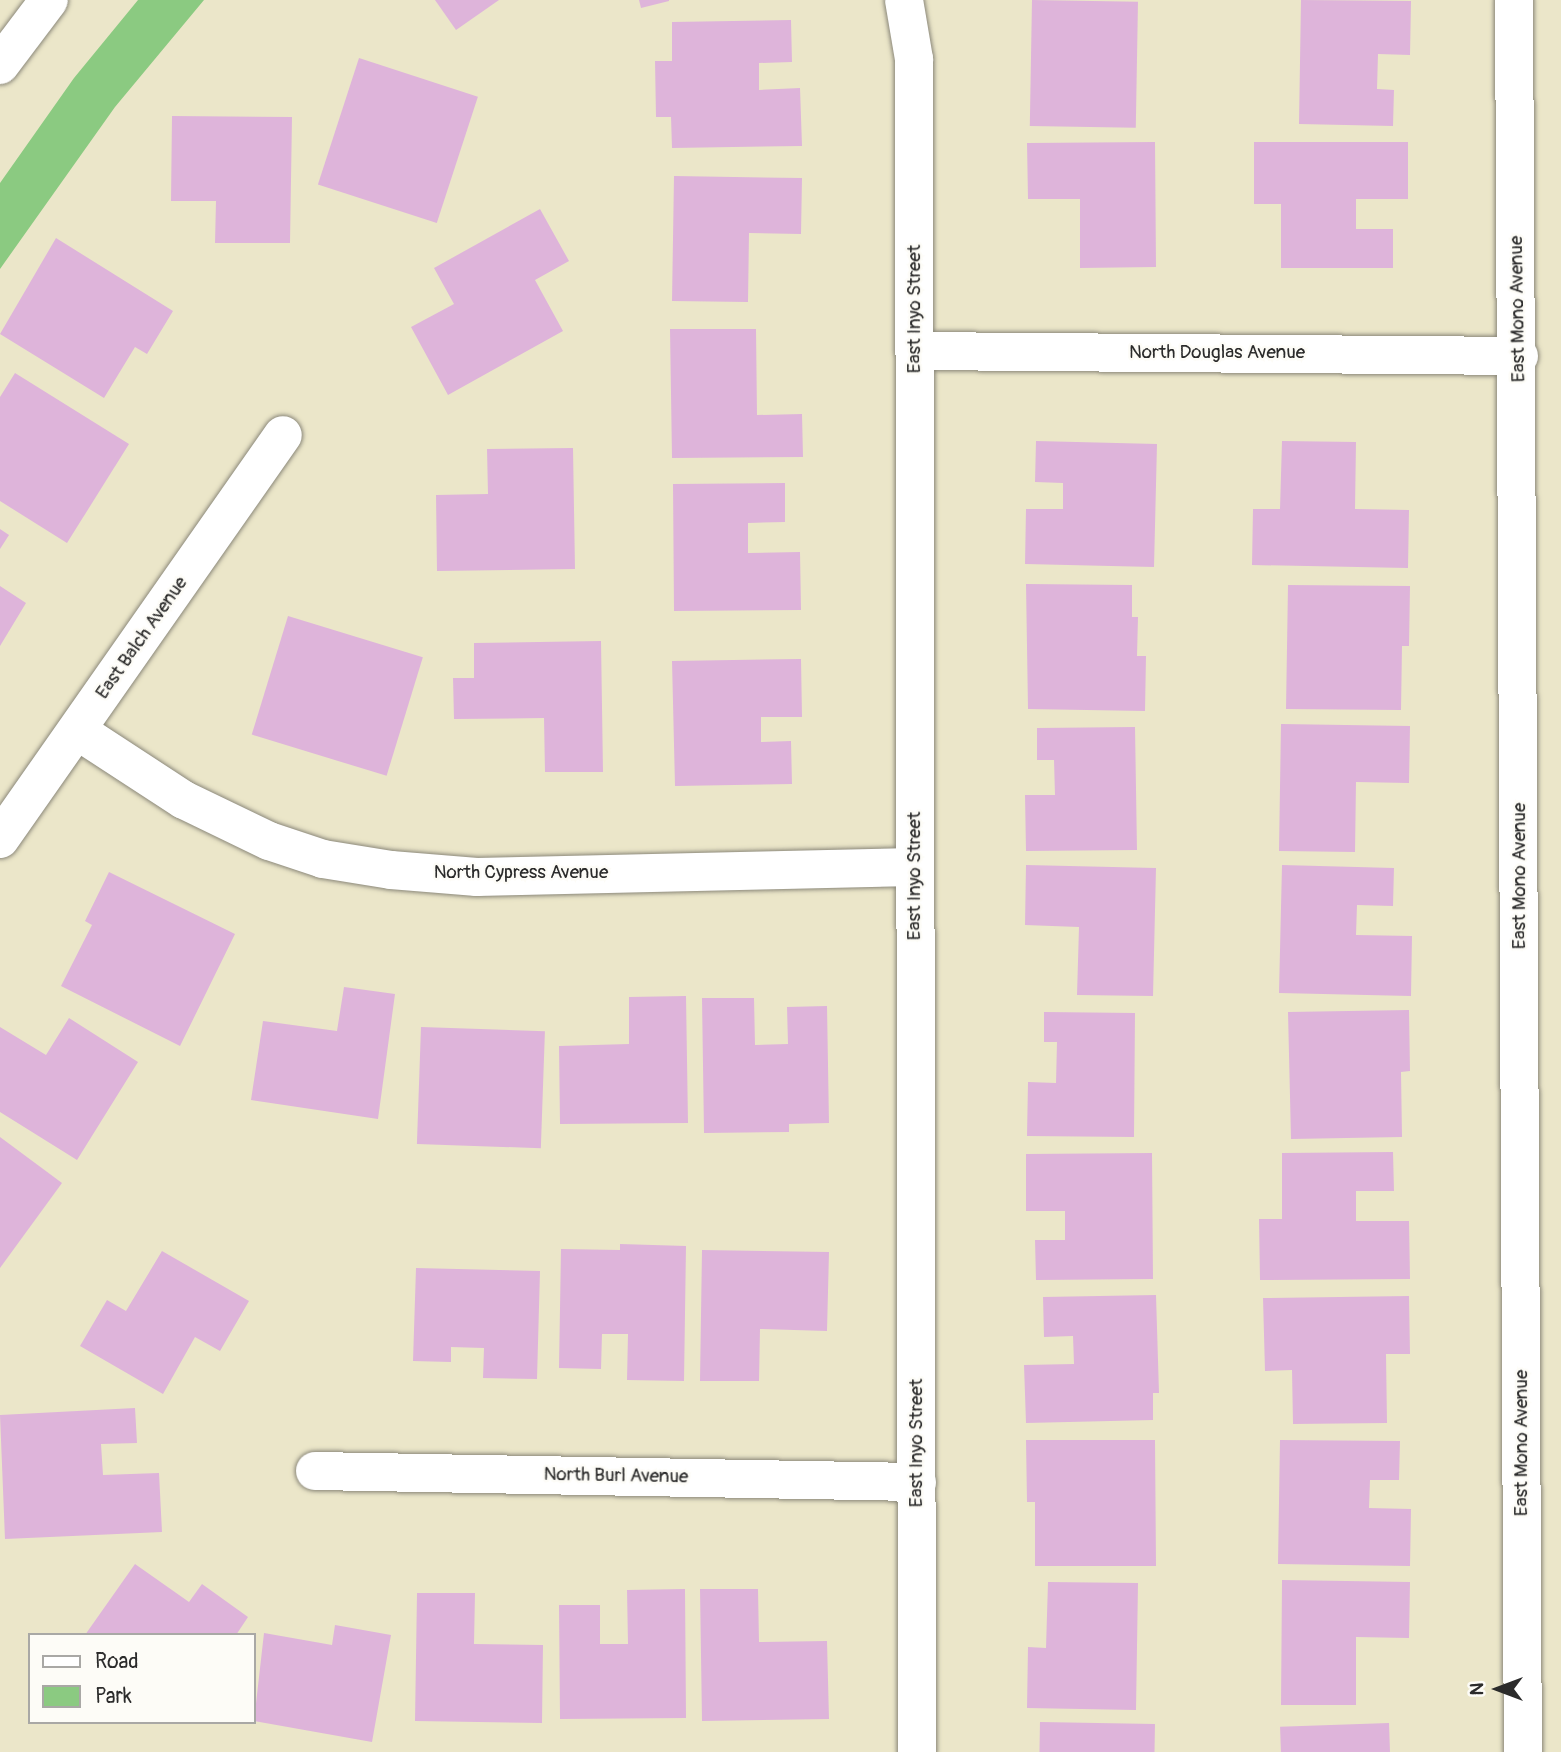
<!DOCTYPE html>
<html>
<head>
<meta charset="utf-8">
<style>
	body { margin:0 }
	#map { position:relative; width:1561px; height:1752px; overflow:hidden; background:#ebe6c9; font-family:Pangolin,sans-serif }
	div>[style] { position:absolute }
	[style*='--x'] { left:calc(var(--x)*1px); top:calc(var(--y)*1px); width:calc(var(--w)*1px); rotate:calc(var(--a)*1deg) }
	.green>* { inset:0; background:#8bca81 }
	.building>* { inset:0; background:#deb4da; transform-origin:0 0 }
	.roads { filter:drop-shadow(0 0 2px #8b887a) drop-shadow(0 0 2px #8b887a) }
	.minor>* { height:38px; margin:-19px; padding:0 19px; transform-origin:19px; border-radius:19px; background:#fff }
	span { translate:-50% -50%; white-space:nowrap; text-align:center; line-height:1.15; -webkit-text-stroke:5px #fdfcf7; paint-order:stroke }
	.street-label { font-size:19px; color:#2b2b2b }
	.legend { position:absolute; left:28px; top:1633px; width:228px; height:91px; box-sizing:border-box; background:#fdfcf7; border:2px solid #a9a8a5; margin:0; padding:9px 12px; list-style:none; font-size:21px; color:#2b2b2b }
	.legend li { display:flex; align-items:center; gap:14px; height:35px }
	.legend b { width:35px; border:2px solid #a9a8a5 }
	.north { position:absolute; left:1463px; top:1654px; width:70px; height:70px; -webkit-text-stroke:5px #fdfcf7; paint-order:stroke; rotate:270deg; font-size:19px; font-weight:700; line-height:28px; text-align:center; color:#2b2b2b }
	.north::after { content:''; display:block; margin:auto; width:24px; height:32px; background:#2b2b2b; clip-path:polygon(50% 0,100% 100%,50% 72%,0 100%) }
</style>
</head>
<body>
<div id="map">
	<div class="green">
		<div style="clip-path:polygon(138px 0,204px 0,115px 107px,0 269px,0 183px,74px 78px)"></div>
	</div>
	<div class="building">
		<div style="clip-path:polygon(435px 0,499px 0,456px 30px)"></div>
		<div style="clip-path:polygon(639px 0,669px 0,669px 1px,641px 8px)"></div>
		<div style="left:1032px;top:0;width:106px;height:126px;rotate:1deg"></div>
		<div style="clip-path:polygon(1301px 0,1411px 1px,1410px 55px,1378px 54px,1377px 89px,1394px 90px,1393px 126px,1299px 124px)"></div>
		<div style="clip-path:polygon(791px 20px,792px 62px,759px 63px,759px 90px,800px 88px,802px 146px,672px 148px,671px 117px,656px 117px,655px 61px,672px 61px,672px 22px)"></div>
		<div style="left:359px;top:58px;width:125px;height:133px;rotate:18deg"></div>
		<div style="clip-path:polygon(172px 116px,292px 117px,290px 243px,215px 243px,216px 201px,171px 201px)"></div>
		<div style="clip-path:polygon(1155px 142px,1156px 267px,1080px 268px,1080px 199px,1028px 199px,1027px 143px)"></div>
		<div style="clip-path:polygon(1254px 142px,1408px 142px,1408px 199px,1356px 199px,1356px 229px,1393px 229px,1393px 268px,1281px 268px,1281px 204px,1254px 204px)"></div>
		<div style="clip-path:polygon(674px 176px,802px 178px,801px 234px,749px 233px,748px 302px,672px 301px)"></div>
		<div style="clip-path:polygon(540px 209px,569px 261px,535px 280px,563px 331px,448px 395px,411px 327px,454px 304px,434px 268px)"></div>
		<div style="clip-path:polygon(56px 238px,173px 311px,147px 354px,135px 347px,104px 398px,0 334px)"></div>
		<div style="clip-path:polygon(670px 329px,756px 329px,757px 415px,802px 414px,803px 457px,672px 458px)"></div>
		<div style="clip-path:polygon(15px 373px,129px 444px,67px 543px,0 501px,0 397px)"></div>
		<div style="clip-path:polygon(1036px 441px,1157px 444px,1154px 567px,1025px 564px,1026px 509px,1063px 509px,1063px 483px,1035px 482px)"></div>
		<div style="clip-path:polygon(1282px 441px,1356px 442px,1355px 509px,1409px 510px,1408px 568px,1252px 565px,1253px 509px,1280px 509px)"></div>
		<div style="clip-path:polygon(573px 448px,575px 569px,437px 571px,436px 495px,488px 494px,487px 449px)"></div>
		<div style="clip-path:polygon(785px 483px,785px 522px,748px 523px,748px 553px,800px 552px,801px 610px,674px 611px,673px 484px)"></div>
		<div style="clip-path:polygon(0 529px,9px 535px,0 549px)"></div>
		<div style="clip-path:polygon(1026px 584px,1132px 585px,1132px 617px,1138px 617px,1137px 656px,1146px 656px,1145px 711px,1028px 709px)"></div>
		<div style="clip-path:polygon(1288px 585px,1410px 586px,1409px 646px,1402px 646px,1401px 710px,1286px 709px)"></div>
		<div style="clip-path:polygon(0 586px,26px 603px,0 646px)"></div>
		<div style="left:288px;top:616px;width:141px;height:124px;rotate:17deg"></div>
		<div style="clip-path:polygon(601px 641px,603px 772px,545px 772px,544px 718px,454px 719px,453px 678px,474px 678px,474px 643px)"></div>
		<div style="clip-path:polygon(801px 659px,802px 717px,761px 717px,761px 742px,791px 741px,792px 784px,675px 786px,672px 661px)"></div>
		<div style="clip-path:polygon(1281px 724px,1410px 726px,1409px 783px,1356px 782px,1355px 852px,1279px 851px)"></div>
		<div style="clip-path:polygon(1135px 727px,1137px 850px,1026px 851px,1025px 795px,1055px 795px,1054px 760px,1037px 760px,1037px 728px)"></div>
		<div style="clip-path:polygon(1026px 865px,1156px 868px,1153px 996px,1077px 995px,1079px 927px,1025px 925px)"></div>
		<div style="clip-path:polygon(1282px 865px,1394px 868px,1393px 906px,1357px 905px,1356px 935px,1412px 936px,1411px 996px,1279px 993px)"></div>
		<div style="clip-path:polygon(109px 872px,235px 934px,180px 1046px,61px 986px,92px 925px,85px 921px)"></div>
		<div style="clip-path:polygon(344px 987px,395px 994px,378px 1119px,251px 1100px,263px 1021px,337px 1031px)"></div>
		<div style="clip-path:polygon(686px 996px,688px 1123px,560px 1124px,559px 1046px,629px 1044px,629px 997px)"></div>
		<div style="clip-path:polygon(702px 998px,754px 998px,755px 1045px,788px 1044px,787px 1007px,827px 1006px,829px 1123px,789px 1124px,789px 1132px,704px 1133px)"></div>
		<div style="clip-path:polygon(1409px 1010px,1410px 1071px,1401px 1072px,1402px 1137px,1291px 1139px,1288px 1012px)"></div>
		<div style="clip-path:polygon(1044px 1012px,1135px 1013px,1134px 1137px,1027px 1136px,1028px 1082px,1056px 1083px,1057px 1042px,1044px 1042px)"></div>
		<div style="clip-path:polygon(69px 1018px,138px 1062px,77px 1160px,0 1112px,0 1027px,46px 1055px)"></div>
		<div style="left:421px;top:1027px;width:124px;height:117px;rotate:2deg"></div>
		<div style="clip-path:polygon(0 1137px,62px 1183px,0 1268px)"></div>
		<div style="clip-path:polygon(1393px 1152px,1394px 1191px,1356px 1191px,1356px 1221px,1409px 1221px,1410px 1279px,1260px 1280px,1259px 1219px,1282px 1219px,1282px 1153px)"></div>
		<div style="clip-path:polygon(1152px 1153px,1153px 1279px,1036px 1280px,1035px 1240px,1065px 1240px,1065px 1211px,1026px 1211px,1026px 1154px)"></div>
		<div style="clip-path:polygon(620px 1244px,686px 1246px,684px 1381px,627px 1380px,628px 1334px,602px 1334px,601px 1369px,559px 1368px,561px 1249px,620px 1250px)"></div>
		<div style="clip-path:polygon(702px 1250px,829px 1252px,827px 1331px,760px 1329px,759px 1381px,700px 1381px)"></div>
		<div style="clip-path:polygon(162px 1251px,249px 1301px,220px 1351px,195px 1337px,163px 1394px,80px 1346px,107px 1300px,126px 1311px)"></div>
		<div style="clip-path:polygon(416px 1268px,540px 1271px,537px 1379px,483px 1378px,484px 1348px,451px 1347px,451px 1362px,413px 1361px)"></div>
		<div style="clip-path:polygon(1156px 1295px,1159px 1393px,1153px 1393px,1153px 1420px,1026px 1423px,1024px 1365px,1074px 1364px,1073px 1336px,1044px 1337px,1043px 1297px)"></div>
		<div style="clip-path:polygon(1409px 1296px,1410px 1354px,1386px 1354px,1387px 1423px,1293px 1424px,1292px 1370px,1265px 1371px,1263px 1298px)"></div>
		<div style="clip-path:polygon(135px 1408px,137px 1443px,101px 1444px,103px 1475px,159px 1473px,162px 1532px,5px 1539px,0 1415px)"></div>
		<div style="clip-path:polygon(1026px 1440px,1155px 1440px,1156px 1566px,1035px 1566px,1035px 1502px,1027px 1502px)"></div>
		<div style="clip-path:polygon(1280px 1440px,1400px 1441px,1399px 1480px,1370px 1480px,1369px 1508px,1411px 1509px,1410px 1566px,1278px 1564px)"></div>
		<div style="clip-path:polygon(135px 1564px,189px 1602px,202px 1584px,248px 1617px,236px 1635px,85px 1635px)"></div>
		<div style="clip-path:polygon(1282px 1580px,1410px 1582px,1409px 1638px,1356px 1637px,1356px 1705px,1281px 1705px)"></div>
		<div style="clip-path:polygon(1048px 1582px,1138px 1583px,1136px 1710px,1027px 1708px,1028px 1647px,1046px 1648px)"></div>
		<div style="clip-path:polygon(685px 1589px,686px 1718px,560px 1719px,559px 1605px,600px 1605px,600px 1644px,628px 1644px,627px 1590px)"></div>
		<div style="clip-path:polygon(700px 1589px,758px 1589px,759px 1642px,827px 1641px,829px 1719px,702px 1721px)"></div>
		<div style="clip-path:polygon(417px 1593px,475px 1593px,474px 1644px,543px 1645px,542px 1723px,415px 1721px)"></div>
		<div style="clip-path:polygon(335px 1625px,391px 1635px,372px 1742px,254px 1721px,264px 1633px,332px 1645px)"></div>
		<div style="left:1040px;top:1722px;width:115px;height:30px;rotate:1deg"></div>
		<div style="left:1389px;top:1723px;width:29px;height:109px;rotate:88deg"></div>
	</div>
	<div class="roads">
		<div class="minor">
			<div style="--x:904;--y:0;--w:60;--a:80.4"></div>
			<div style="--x:914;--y:59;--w:1693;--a:89.9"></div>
			<div style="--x:1514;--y:0;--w:1752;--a:89.71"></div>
			<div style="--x:0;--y:65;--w:81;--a:-53"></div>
			<div style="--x:915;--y:351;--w:604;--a:0.47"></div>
			<div style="--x:78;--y:731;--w:126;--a:33.1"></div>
			<div style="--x:184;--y:800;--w:94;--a:25.8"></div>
			<div style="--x:269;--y:841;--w:57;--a:18.4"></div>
			<div style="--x:323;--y:859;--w:69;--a:9.2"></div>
			<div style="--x:391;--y:870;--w:86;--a:4.7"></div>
			<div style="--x:477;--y:877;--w:438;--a:-1.3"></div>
			<div style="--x:0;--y:839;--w:493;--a:-55"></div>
			<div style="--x:315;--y:1471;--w:602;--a:1.05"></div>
		</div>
	</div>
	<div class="street-label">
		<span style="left:915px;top:309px;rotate:-90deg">East Inyo Street</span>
		<span style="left:1518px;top:309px;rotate:-91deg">East Mono Avenue</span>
		<span style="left:1217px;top:353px">North Douglas Avenue</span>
		<span style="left:142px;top:638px;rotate:-55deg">East Balch Avenue</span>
		<span style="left:521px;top:873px">North Cypress Avenue</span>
		<span style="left:915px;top:876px;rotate:-90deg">East Inyo Street</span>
		<span style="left:1520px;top:876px;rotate:-90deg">East Mono Avenue</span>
		<span style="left:917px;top:1443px;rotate:-90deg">East Inyo Street</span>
		<span style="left:1522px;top:1443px;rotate:-90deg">East Mono Avenue</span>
		<span style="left:616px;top:1476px;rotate:1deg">North Burl Avenue</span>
	</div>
	<ul class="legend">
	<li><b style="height:9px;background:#fff"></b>Road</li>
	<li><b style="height:19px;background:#8bca81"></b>Park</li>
	</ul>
	<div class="north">N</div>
</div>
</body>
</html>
